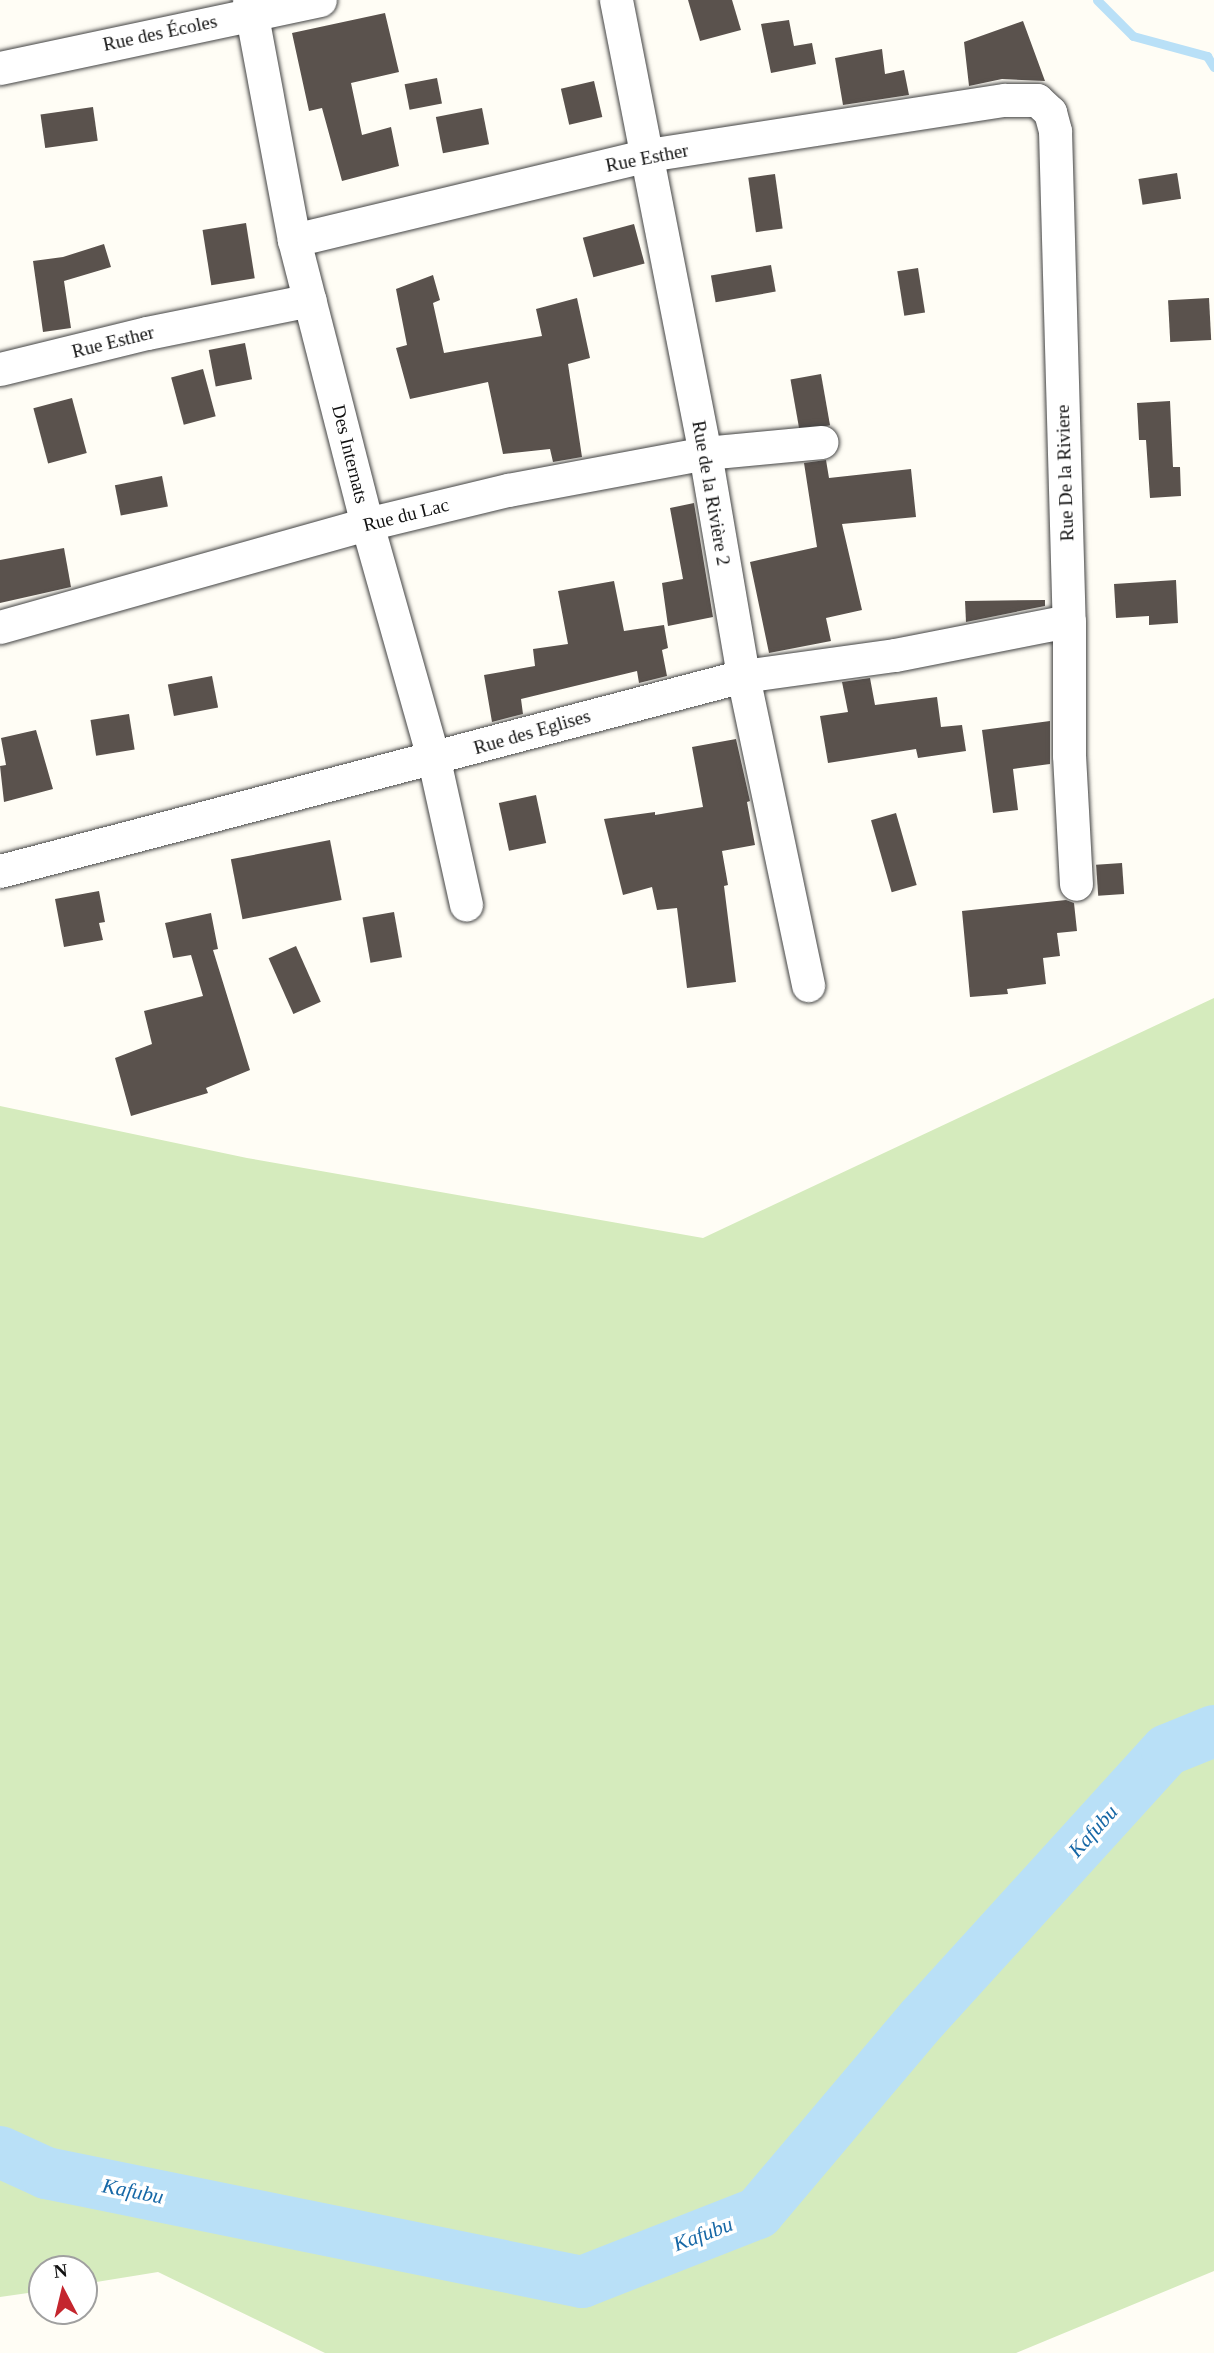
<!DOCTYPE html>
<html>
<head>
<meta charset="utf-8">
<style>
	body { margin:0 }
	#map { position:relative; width:1214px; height:2353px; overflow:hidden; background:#fffdf5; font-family:Georgia,serif }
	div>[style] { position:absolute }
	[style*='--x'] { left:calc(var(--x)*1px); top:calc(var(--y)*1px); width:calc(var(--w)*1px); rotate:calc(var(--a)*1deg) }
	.green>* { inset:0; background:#d5ebbd }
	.stream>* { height:9px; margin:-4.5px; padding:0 4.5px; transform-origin:4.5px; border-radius:4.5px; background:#b9e0f7 }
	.river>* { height:52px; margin:-26px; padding:0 26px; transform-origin:26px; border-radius:26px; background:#b9e0f7 }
	.building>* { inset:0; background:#5a524d; transform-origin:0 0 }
	.roads { filter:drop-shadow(0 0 2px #444) drop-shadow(0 0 2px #444) }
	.minor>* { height:33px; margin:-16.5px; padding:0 16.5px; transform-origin:16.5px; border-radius:16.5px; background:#fff }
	span { translate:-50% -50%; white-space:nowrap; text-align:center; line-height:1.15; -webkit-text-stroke:7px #fff; paint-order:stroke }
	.street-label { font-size:19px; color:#111 }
	.water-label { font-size:21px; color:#1768a6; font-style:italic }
	.north { position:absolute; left:28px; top:2255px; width:70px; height:70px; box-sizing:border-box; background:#fff; border:2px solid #a0a0a0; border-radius:50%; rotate:353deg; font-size:19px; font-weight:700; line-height:28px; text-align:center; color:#111 }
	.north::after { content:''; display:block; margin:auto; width:24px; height:32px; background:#c4262e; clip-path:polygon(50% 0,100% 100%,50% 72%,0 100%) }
</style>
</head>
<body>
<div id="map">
	<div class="green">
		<div style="clip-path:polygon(1214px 998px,1214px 2271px,1016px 2353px,325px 2353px,158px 2272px,84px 2284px,84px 2269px,42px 2269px,42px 2291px,0 2297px,0 1106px,247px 1158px,703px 1238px)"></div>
	</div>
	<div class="stream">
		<div style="--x:1097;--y:0;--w:51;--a:45"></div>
		<div style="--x:1133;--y:36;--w:77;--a:15.1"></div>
		<div style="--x:1207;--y:56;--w:13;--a:58"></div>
	</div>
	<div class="river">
		<div style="--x:0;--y:2152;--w:51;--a:24.5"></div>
		<div style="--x:46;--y:2173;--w:547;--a:11.49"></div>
		<div style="--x:582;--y:2282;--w:189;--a:-21.4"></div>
		<div style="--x:758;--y:2213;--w:255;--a:-49.8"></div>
		<div style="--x:923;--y:2018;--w:362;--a:-47.7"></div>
		<div style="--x:1167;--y:1750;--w:51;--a:-22"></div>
	</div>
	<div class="building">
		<div style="clip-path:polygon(688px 0,732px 0,741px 30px,700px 41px)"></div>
		<div style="clip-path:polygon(385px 13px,399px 72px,351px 83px,362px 135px,391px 127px,399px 166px,342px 181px,322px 108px,309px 111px,292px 33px)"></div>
		<div style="clip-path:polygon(789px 20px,794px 46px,812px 43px,816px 64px,771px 73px,761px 24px)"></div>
		<div style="clip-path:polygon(1023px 21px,1045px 81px,1002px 79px,969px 86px,964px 42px)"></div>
		<div style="clip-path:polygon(882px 49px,885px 74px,904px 70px,909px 95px,843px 105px,835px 58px)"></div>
		<div style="left:437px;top:78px;width:26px;height:33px;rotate:79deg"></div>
		<div style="left:594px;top:81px;width:37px;height:34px;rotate:77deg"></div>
		<div style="left:93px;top:107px;width:34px;height:53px;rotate:82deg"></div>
		<div style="left:482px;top:108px;width:37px;height:47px;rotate:79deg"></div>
		<div style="left:1177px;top:173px;width:26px;height:39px;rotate:81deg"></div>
		<div style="left:775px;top:174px;width:55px;height:27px;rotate:82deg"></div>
		<div style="left:246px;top:223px;width:56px;height:44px;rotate:81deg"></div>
		<div style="left:634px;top:224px;width:41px;height:53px;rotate:75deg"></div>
		<div style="clip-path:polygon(104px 244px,111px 267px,64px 281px,71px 328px,43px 332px,33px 261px,63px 257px)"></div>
		<div style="left:771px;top:265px;width:27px;height:61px;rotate:80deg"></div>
		<div style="left:918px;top:268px;width:45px;height:21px;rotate:81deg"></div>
		<div style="clip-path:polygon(433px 275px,440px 300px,433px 303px,444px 353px,542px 336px,536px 309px,577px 298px,590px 358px,568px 364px,582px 457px,553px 462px,550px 449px,503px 454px,488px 382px,410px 399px,396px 348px,407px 345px,396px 289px)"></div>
		<div style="left:1209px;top:298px;width:42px;height:41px;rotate:87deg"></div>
		<div style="left:245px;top:343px;width:37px;height:37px;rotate:79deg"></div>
		<div style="left:203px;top:369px;width:49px;height:33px;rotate:75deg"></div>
		<div style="left:821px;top:374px;width:52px;height:31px;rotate:80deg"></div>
		<div style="left:72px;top:398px;width:57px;height:40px;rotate:75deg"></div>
		<div style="clip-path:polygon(1170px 401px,1173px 467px,1180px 467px,1181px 496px,1150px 498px,1146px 440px,1139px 440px,1137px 403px)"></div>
		<div style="clip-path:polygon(826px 460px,829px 478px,911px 469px,916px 517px,842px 524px,862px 610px,826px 618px,831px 641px,769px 653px,750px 562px,817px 547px,804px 463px)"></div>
		<div style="left:162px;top:476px;width:31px;height:48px;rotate:79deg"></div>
		<div style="clip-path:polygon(694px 503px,713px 617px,668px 626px,662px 583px,683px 579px,670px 508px)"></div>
		<div style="clip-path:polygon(64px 548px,71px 587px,0 603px,0 560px)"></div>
		<div style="clip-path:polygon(1176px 580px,1178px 623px,1149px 625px,1149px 616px,1116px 618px,1114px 584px)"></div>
		<div style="clip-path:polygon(614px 581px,624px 631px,664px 625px,668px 648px,662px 650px,667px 676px,639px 683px,637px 671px,521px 699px,523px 714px,492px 722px,484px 675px,535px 666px,533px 649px,568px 644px,558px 591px)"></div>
		<div style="clip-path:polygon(1045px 600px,1045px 606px,966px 622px,965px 601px)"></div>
		<div style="left:212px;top:676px;width:32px;height:45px;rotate:79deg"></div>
		<div style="clip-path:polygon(870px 678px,875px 705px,937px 697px,941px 727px,962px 725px,966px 751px,918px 758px,916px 749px,828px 763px,820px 716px,848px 712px,842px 682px)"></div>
		<div style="left:129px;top:714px;width:36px;height:39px;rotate:81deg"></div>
		<div style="clip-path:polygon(1050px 721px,1050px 764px,1013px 769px,1018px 810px,993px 813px,982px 730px)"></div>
		<div style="clip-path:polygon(36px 730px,53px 789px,4px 802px,0 766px,6px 765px,1px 738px)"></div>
		<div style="clip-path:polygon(736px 739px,750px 801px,747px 802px,755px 845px,722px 851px,728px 885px,724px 886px,736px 982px,687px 988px,677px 908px,657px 910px,652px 887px,623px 895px,604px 819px,655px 812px,655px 815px,703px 807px,692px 747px)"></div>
		<div style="left:536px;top:795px;width:49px;height:38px;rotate:78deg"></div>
		<div style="left:896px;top:813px;width:75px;height:26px;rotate:74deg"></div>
		<div style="left:330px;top:840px;width:61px;height:101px;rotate:79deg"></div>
		<div style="left:1122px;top:863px;width:31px;height:26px;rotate:86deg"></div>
		<div style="clip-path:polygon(99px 891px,105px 922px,99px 923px,103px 940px,64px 947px,55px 899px)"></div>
		<div style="clip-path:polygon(1066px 900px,1074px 903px,1077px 931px,1057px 933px,1060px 956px,1043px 958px,1046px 984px,1007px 989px,1008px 994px,970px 997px,962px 911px)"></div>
		<div style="left:394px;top:912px;width:46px;height:32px;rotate:80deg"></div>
		<div style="clip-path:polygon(211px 913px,218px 949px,213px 950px,250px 1070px,206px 1088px,208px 1093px,131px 1116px,115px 1058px,152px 1044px,144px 1011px,203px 996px,191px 955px,173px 958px,165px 923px)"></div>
		<div style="left:296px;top:946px;width:61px;height:30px;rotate:66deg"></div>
	</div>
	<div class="roads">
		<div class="minor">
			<div style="--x:249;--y:0;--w:244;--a:79.4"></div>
			<div style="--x:294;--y:240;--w:293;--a:75.6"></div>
			<div style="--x:367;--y:524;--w:245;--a:74.2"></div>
			<div style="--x:434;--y:760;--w:148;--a:77.5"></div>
			<div style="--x:616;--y:0;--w:462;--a:78.9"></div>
			<div style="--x:705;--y:453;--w:226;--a:80.3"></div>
			<div style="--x:743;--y:676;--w:316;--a:78.1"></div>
			<div style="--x:0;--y:68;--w:327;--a:-12"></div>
			<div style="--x:294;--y:240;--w:364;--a:-13.5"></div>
			<div style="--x:648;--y:155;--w:361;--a:-8.8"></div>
			<div style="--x:1005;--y:100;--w:32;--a:0"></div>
			<div style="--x:1037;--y:100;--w:18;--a:43"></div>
			<div style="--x:1050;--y:112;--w:20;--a:75"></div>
			<div style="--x:1055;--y:131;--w:490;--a:88.4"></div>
			<div style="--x:1069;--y:621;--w:134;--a:90"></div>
			<div style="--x:1069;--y:755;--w:129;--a:86.9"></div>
			<div style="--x:0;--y:369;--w:151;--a:-13.8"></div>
			<div style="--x:147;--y:333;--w:166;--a:-11.4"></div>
			<div style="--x:0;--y:627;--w:381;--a:-15.7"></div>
			<div style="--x:367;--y:524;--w:145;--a:-13.6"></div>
			<div style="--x:508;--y:490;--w:200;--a:-10.6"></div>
			<div style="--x:705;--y:453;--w:117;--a:-5.4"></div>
			<div style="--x:0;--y:871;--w:768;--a:-14.71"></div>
			<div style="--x:743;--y:676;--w:153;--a:-7.9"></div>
			<div style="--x:895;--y:655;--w:177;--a:-11.1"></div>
		</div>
	</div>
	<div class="street-label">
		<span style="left:160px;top:33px;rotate:-12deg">Rue des Écoles</span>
		<span style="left:647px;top:158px;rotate:-11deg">Rue Esther</span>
		<span style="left:113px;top:342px;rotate:-14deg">Rue Esther</span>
		<span style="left:350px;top:454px;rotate:76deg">Des Internats</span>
		<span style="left:1065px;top:473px;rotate:-92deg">Rue De la Riviere</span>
		<span style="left:711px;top:493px;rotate:80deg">Rue de la Rivière 2</span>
		<span style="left:406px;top:515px;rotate:-14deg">Rue du Lac</span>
		<span style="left:532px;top:732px;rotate:-16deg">Rue des Eglises</span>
	</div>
	<div class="water-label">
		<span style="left:1093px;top:1831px;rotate:-48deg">Kafubu</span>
		<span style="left:133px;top:2191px;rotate:11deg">Kafubu</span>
		<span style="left:703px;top:2234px;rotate:-21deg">Kafubu</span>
	</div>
	<div class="north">N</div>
</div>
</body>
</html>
